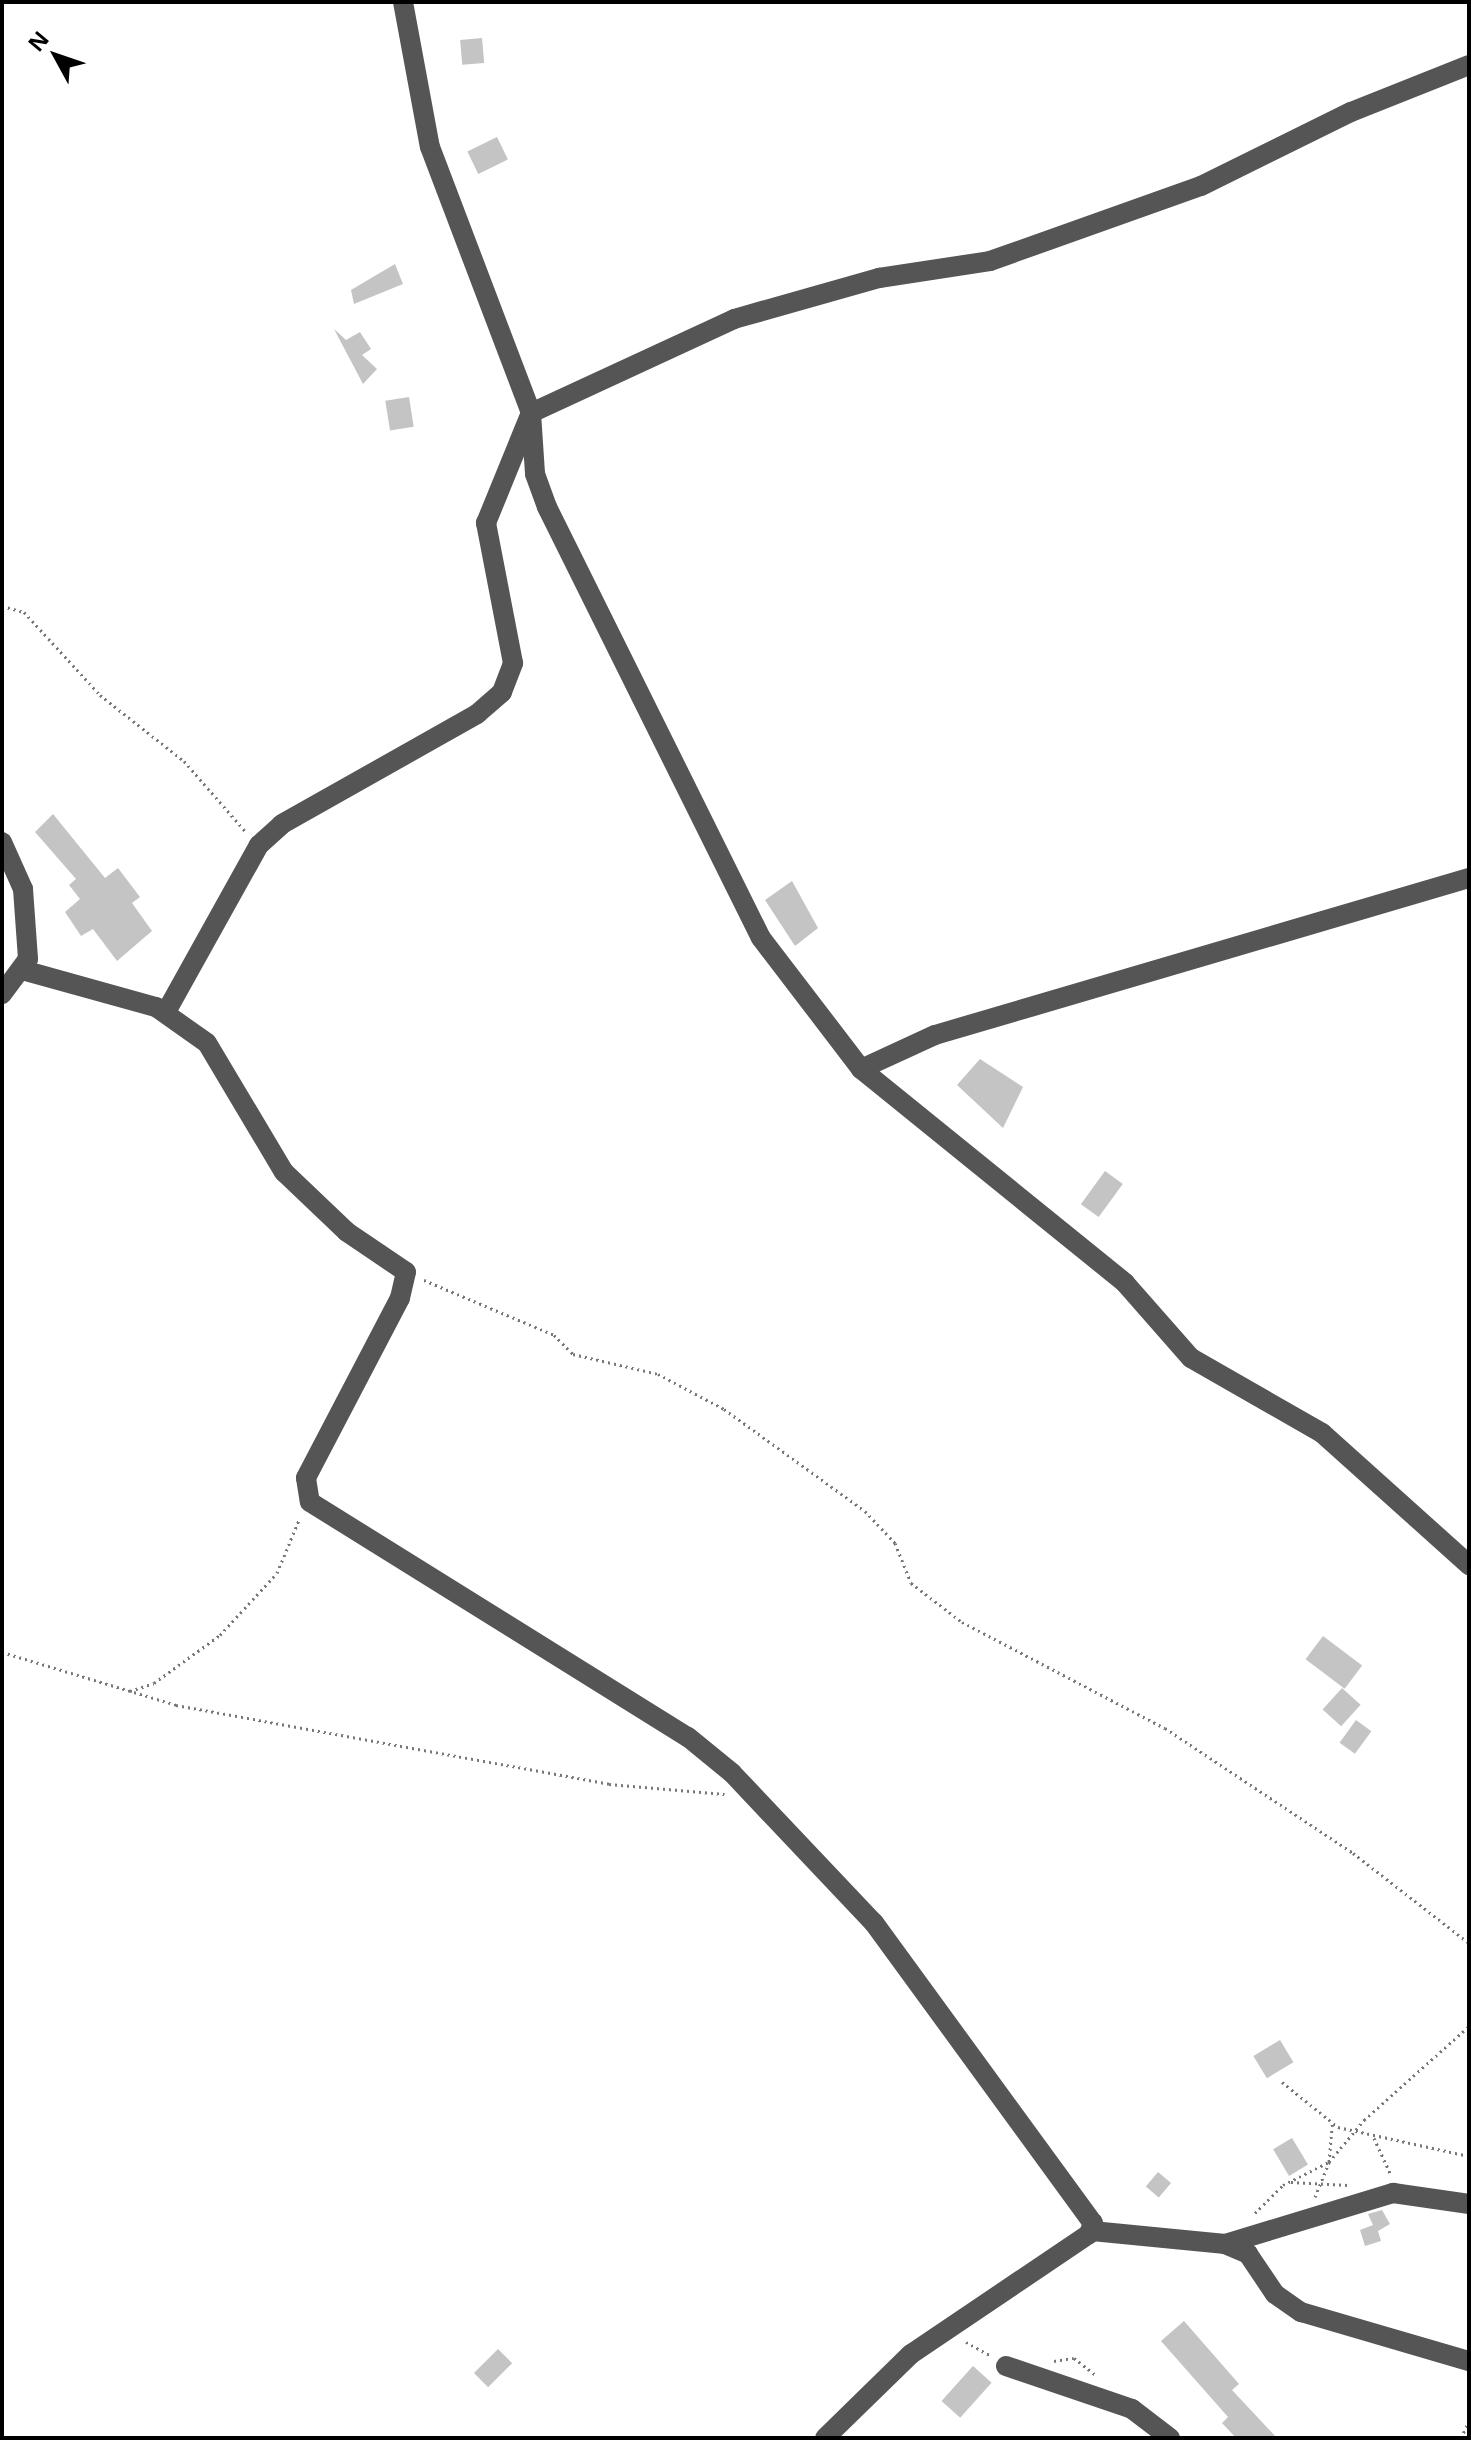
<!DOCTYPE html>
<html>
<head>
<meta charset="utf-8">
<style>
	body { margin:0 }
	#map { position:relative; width:1471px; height:2440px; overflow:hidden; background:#fff; font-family:"Noto Sans",sans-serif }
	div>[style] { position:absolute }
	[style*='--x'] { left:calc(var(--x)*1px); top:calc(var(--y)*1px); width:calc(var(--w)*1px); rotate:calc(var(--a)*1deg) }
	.building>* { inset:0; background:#c4c4c4; transform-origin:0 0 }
	.path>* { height:3px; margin-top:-1.5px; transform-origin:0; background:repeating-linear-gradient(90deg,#777 0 2px,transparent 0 6px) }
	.minor>* { height:20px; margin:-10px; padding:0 10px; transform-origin:10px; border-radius:10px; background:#555 }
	span { translate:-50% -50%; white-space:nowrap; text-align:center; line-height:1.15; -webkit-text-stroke:8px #fff; paint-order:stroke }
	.frame { position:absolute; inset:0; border:4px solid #000; pointer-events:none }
	.north { position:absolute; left:16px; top:16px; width:80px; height:80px; -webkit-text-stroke:6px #fff; paint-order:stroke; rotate:310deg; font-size:22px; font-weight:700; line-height:32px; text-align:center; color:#000 }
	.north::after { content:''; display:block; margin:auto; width:28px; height:36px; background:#000; clip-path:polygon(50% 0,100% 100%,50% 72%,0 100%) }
</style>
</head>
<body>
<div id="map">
	<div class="building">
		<div style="left:482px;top:38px;width:25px;height:22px;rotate:85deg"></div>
		<div style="left:497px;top:137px;width:25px;height:33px;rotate:64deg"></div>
		<div style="clip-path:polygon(395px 264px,403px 284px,354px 304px,351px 290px)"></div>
		<div style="clip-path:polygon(334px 329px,346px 340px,360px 332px,371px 349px,362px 355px,377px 369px,363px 384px)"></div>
		<div style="left:409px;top:397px;width:30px;height:24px;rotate:81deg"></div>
		<div style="clip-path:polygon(53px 814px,105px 878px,118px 868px,140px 897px,132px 903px,152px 931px,117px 961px,93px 929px,81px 936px,65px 912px,80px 899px,69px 885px,76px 879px,35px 832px)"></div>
		<div style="clip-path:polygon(792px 881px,818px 928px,795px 946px,765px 900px)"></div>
		<div style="clip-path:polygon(980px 1059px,1023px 1087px,1003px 1128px,957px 1085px)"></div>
		<div style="left:1105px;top:1171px;width:22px;height:41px;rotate:36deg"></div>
		<div style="left:1323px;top:1636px;width:49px;height:29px;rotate:37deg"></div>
		<div style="left:1342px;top:1688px;width:25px;height:29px;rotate:42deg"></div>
		<div style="left:1356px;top:1720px;width:19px;height:28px;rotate:36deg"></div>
		<div style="left:1280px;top:2040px;width:26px;height:31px;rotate:59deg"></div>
		<div style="left:1292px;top:2138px;width:31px;height:22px;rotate:59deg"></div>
		<div style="left:1158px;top:2172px;width:17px;height:19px;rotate:40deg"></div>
		<div style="clip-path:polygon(1382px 2210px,1390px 2224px,1378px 2231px,1381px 2241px,1365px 2246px,1360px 2230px,1373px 2225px,1368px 2214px)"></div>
		<div style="clip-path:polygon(1184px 2321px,1239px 2384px,1232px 2390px,1277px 2438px,1236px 2438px,1222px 2423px,1228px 2417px,1161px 2341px)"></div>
		<div style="left:498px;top:2349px;width:20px;height:34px;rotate:45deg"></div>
		<div style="left:973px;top:2366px;width:25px;height:47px;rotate:42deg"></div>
	</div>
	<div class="path">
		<div style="--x:2;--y:606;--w:23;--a:15"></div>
		<div style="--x:24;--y:612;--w:113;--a:47.5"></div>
		<div style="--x:100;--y:695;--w:107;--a:38.2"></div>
		<div style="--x:184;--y:761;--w:93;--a:48.9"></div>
		<div style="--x:424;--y:1280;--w:141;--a:22.9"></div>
		<div style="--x:554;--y:1335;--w:27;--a:45"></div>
		<div style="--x:573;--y:1354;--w:87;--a:13.2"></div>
		<div style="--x:658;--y:1374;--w:75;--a:27.9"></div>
		<div style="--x:724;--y:1409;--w:174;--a:35.9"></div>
		<div style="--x:865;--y:1511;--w:44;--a:46.8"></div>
		<div style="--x:895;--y:1543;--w:43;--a:68.2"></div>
		<div style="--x:911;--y:1583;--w:64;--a:37.4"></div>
		<div style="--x:962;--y:1622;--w:229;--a:27.6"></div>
		<div style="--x:1165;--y:1728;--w:226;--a:33.6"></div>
		<div style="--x:1353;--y:1853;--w:147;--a:37.8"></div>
		<div style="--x:2;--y:1652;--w:182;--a:16.9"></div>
		<div style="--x:176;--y:1705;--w:440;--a:10.3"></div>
		<div style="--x:609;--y:1784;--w:116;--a:4.9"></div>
		<div style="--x:130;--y:1691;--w:25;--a:-18"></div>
		<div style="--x:154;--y:1683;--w:82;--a:-36"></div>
		<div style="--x:220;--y:1635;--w:84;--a:-47.4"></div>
		<div style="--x:277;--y:1573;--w:57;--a:-67.5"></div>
		<div style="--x:1282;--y:2082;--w:72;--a:38.8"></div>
		<div style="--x:1338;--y:2127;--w:134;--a:12.5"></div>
		<div style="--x:1374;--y:2138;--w:41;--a:65.3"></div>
		<div style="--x:1291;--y:2182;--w:57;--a:3"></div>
		<div style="--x:1315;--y:2197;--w:38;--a:-68"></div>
		<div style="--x:1329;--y:2162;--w:38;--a:-85"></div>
		<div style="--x:1255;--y:2213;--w:40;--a:-45"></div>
		<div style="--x:1283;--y:2185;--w:51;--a:-26.6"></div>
		<div style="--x:1329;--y:2162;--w:55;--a:-50.2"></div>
		<div style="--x:1364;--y:2120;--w:141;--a:-41.8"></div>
		<div style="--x:966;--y:2342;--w:29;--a:29"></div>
		<div style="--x:1054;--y:2361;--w:20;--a:-9"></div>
		<div style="--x:1074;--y:2358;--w:28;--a:38"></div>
		<div style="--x:1461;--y:2438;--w:19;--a:-65"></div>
	</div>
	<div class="minor">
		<div style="--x:403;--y:2;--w:147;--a:79.5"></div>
		<div style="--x:430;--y:147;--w:285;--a:69.2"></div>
		<div style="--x:531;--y:413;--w:61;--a:86.2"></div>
		<div style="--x:535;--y:474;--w:35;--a:70"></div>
		<div style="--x:547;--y:507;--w:481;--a:63.6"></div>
		<div style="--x:761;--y:938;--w:165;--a:52.6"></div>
		<div style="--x:861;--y:1069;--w:340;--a:39"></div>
		<div style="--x:1125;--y:1283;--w:100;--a:48.7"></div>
		<div style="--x:1191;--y:1358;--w:151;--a:29.8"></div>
		<div style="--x:1322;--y:1433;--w:198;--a:41.9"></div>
		<div style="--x:2;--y:842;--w:51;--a:65.9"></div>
		<div style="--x:23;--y:889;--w:70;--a:85.9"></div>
		<div style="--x:28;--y:959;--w:44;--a:126.6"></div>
		<div style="--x:26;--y:971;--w:135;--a:15.5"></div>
		<div style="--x:156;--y:1007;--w:62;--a:35.2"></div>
		<div style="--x:207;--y:1043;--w:150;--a:59.2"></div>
		<div style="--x:284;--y:1172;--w:87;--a:43.6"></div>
		<div style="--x:347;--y:1232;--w:71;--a:34.1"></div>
		<div style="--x:406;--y:1272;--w:27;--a:103"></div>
		<div style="--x:400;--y:1298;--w:203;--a:117.6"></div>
		<div style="--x:306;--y:1478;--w:24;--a:81"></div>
		<div style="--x:310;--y:1502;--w:445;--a:31.9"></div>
		<div style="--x:688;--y:1737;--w:57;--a:39.3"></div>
		<div style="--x:732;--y:1773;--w:207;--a:46.6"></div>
		<div style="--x:874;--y:1923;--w:371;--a:53.9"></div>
		<div style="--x:1093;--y:2223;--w:12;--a:110"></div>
		<div style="--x:1089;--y:2234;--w:215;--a:146"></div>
		<div style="--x:911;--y:2354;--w:120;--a:135.7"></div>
		<div style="--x:166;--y:1012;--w:191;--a:-60.9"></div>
		<div style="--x:259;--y:845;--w:31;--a:-42"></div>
		<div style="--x:282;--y:824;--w:224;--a:-29.4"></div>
		<div style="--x:477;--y:714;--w:33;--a:-41"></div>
		<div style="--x:502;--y:692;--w:31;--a:-69"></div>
		<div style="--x:513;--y:663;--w:143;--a:-100.9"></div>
		<div style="--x:486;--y:523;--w:119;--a:-67.8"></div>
		<div style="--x:531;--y:413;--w:224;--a:-24.8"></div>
		<div style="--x:734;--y:319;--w:151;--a:-15.8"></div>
		<div style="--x:879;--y:278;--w:112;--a:-8.7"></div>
		<div style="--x:990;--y:261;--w:224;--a:-19.6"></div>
		<div style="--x:1201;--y:186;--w:167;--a:-26.3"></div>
		<div style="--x:1351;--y:112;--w:127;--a:-21.7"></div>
		<div style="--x:861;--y:1069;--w:81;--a:-24.7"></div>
		<div style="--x:935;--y:1035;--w:557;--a:-16.38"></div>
		<div style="--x:1092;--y:2231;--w:134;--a:5.6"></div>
		<div style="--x:1225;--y:2244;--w:25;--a:23"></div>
		<div style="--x:1248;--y:2254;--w:48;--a:56"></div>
		<div style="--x:1275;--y:2294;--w:32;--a:35"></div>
		<div style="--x:1301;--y:2312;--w:175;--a:16.3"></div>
		<div style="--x:1225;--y:2244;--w:176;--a:-16.9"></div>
		<div style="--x:1393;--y:2193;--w:77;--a:8.2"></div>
		<div style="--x:1006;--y:2366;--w:133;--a:18.8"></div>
		<div style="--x:1132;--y:2409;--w:48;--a:37.3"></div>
	</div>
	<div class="frame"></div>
	<div class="north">N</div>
</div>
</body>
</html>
